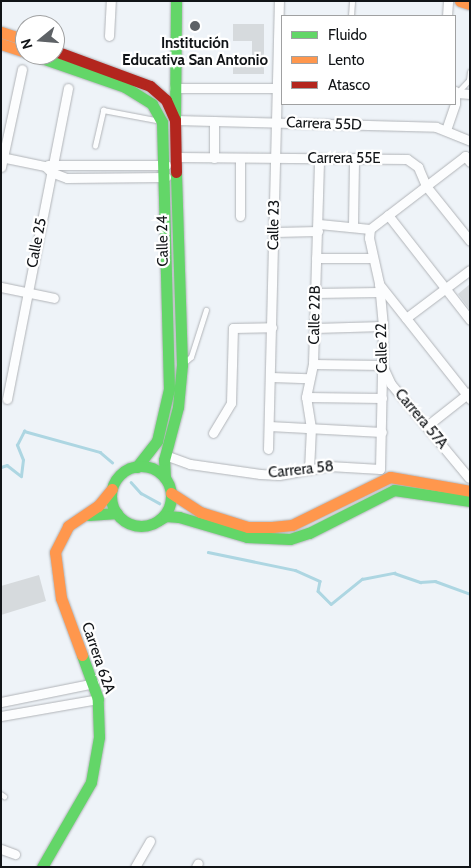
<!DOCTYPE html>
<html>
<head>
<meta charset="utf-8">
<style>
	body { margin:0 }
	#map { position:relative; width:471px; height:868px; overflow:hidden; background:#eef3f8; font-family:Cabin,sans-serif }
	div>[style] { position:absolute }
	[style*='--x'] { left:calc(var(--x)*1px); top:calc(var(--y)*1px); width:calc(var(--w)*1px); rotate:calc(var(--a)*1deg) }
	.stream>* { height:2.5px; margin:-1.25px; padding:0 1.25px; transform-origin:1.25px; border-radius:1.25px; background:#add6e2 }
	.building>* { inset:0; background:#d6dadd }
	.roads { filter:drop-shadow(0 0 1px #b1b4b8) drop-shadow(0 0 1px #b1b4b8) }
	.lane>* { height:4.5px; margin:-2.25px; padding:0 2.25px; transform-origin:2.25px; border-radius:2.25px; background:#fcfdfe }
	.street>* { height:9px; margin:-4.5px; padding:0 4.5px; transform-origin:4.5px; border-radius:4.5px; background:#fcfdfe }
	.fast>* { height:11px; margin:-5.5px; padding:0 5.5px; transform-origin:5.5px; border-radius:5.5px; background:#63d668 }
	.fast>.ring { margin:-5.5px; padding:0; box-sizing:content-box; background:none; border:11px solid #63d668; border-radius:50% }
	.slow>* { height:11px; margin:-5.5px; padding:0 5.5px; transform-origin:5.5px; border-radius:5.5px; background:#ff974d }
	.jam>* { height:11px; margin:-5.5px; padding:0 5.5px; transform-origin:5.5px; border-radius:5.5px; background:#b3261e }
	.dots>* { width:14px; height:14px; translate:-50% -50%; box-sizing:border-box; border:2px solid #fff; border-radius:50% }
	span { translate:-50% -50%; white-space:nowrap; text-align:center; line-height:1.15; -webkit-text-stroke:4.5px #fff; paint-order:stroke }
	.poi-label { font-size:15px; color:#111417; font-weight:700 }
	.street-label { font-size:15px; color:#111417 }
	.frame { position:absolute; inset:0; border:2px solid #111417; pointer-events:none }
	.legend { position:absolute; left:281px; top:15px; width:175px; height:90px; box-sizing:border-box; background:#fff; border:1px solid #a0a1a2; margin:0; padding:6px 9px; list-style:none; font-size:15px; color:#111417 }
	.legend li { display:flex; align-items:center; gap:10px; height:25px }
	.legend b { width:25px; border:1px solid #a0a1a2 }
	.north { position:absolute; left:15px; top:15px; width:50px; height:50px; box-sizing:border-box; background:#fff; border:1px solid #a0a1a2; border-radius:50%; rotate:253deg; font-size:14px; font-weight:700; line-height:20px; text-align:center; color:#111417 }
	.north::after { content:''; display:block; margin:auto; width:18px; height:22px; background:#5e6266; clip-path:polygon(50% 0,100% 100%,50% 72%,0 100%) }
</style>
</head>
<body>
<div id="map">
	<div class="stream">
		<div style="--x:1;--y:467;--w:6;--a:-18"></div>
		<div style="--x:7;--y:465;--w:18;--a:38"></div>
		<div style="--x:21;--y:476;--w:16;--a:-83"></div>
		<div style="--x:23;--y:460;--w:16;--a:-112"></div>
		<div style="--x:17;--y:445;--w:16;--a:-63"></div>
		<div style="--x:24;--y:431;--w:79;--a:15.4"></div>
		<div style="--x:100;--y:452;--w:16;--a:40"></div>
		<div style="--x:131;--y:482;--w:15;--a:48"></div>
		<div style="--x:141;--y:493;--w:21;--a:29"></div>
		<div style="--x:208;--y:552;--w:89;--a:11.7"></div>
		<div style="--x:295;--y:570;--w:27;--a:24"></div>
		<div style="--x:320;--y:581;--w:10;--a:101"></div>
		<div style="--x:318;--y:591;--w:18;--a:45"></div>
		<div style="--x:331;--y:604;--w:40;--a:-39"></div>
		<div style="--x:362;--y:579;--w:33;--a:-11"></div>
		<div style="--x:394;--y:573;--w:28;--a:19"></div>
		<div style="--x:420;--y:582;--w:15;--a:-4"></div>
		<div style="--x:435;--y:581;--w:37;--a:20"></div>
	</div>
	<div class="building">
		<div style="clip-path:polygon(233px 24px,264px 24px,264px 74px,233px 74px,233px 61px,252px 61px,252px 41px,233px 41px)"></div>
		<div style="clip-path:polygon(470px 284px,470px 310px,458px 294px)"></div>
		<div style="clip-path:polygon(39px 575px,46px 601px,1px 615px,1px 586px)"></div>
	</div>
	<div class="roads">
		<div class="lane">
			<div style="--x:351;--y:16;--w:15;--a:-86"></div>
			<div style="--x:457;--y:93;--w:18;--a:-47"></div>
			<div style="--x:469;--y:80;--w:8;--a:-83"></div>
			<div style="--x:95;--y:146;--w:37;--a:-77"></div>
			<div style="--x:103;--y:110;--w:54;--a:10.7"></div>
			<div style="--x:184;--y:363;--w:9;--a:-41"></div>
			<div style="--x:191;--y:357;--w:49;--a:-72.3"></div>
			<div style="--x:1;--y:794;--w:4;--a:34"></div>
		</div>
		<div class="street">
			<div style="--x:447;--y:16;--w:15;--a:-86"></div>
			<div style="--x:109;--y:36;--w:35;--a:-87"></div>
			<div style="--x:174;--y:88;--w:108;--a:0"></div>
			<div style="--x:455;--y:91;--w:12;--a:90"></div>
			<div style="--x:457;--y:93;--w:13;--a:4"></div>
			<div style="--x:175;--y:120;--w:261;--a:1.5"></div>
			<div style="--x:436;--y:127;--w:37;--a:22"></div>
			<div style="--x:214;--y:121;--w:37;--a:90"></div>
			<div style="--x:446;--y:130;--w:28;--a:-71"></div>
			<div style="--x:1;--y:157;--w:45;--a:11.6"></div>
			<div style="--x:45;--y:166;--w:8;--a:45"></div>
			<div style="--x:51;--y:172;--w:17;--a:21"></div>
			<div style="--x:67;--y:178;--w:99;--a:-0.6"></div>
			<div style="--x:176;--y:157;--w:231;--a:0.5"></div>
			<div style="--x:407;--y:159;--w:14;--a:36"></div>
			<div style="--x:418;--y:167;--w:21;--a:67"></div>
			<div style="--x:426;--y:186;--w:70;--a:51.3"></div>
			<div style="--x:48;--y:165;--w:118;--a:0"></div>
			<div style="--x:1;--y:167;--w:100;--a:-77.9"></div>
			<div style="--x:388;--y:215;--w:133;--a:52"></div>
			<div style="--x:240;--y:216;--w:57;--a:-90"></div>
			<div style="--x:319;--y:224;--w:51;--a:5.6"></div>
			<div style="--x:353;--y:225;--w:67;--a:-89.1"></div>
			<div style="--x:370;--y:229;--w:120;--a:-37.5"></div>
			<div style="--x:465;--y:156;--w:8;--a:50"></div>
			<div style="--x:275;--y:232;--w:43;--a:-1.3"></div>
			<div style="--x:316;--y:258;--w:56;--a:0"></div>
			<div style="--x:379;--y:284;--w:147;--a:51.6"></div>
			<div style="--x:1;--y:287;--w:54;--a:11.7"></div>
			<div style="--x:315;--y:293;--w:64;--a:-0.9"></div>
			<div style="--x:406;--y:318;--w:80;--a:-36.9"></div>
			<div style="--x:315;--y:328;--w:68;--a:-1.7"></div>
			<div style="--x:313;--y:364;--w:69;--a:0.8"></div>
			<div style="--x:382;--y:365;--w:21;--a:65"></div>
			<div style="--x:391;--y:384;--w:122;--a:50.3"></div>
			<div style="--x:271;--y:377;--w:37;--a:2"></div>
			<div style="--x:306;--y:397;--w:76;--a:0.8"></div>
			<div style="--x:7;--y:399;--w:317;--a:-78.9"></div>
			<div style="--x:428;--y:425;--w:53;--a:-38.2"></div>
			<div style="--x:269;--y:426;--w:113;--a:3"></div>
			<div style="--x:213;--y:433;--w:35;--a:-59"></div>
			<div style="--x:231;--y:403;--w:75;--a:-88.5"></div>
			<div style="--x:233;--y:328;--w:39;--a:-1"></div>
			<div style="--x:268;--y:449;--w:448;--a:-88.6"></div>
			<div style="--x:165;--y:455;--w:27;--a:20"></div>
			<div style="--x:190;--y:464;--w:71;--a:8.1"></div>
			<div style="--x:260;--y:474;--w:19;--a:3"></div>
			<div style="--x:279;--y:475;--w:51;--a:-10.2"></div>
			<div style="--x:329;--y:466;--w:51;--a:3.4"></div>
			<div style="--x:380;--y:469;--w:143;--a:-88.8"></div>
			<div style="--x:383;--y:326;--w:43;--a:-95.3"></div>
			<div style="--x:379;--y:283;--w:46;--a:-102.5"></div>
			<div style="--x:369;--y:238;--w:9;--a:-84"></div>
			<div style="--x:309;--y:470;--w:42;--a:-87.3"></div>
			<div style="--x:311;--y:428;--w:31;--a:-99"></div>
			<div style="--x:306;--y:397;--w:34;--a:-78"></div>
			<div style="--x:313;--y:364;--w:206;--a:-88.3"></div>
			<div style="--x:1;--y:702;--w:95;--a:-11.5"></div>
			<div style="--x:1;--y:716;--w:98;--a:-9.9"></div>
			<div style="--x:1;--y:849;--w:15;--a:20"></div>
			<div style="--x:135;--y:867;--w:30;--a:-60"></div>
			<div style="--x:196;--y:867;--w:4;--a:-63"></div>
		</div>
		<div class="fast">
			<div style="--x:33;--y:55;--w:97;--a:19.2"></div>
			<div style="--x:125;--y:87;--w:32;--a:32"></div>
			<div style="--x:152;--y:104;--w:21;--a:61"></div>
			<div style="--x:162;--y:122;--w:267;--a:88.5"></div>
			<div style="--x:169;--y:389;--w:53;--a:103"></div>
			<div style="--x:157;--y:441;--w:33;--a:128"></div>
			<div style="--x:175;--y:119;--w:118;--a:-89.5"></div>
			<div class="ring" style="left:111px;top:466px;width:49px;height:49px"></div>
			<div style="--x:165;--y:478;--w:18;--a:-93"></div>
			<div style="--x:164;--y:460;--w:55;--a:-75.2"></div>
			<div style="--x:178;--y:407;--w:42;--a:-84.6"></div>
			<div style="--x:182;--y:365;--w:193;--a:-91.8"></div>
			<div style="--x:89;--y:515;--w:28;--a:-4"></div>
			<div style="--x:159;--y:520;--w:8;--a:-30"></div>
			<div style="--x:166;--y:516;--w:13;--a:4"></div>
			<div style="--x:179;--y:517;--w:71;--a:16.4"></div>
			<div style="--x:247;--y:537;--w:43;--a:2.7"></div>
			<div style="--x:290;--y:539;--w:20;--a:-18"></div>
			<div style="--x:309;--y:533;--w:95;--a:-26.8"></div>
			<div style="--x:394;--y:490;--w:77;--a:8.2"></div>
			<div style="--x:42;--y:867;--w:98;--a:-60"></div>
			<div style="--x:91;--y:782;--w:46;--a:-79.9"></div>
			<div style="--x:99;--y:737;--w:38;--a:-92"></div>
			<div style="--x:98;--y:699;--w:47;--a:-110"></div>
		</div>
		<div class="slow">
			<div style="--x:460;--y:1;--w:10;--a:17"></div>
			<div style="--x:1;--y:32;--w:25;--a:18"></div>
			<div style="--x:1;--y:44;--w:25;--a:18"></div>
			<div style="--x:171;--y:493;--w:35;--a:33"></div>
			<div style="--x:200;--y:512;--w:50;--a:17.4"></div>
			<div style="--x:248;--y:527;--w:24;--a:0"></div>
			<div style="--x:272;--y:527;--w:20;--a:-6"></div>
			<div style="--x:292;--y:525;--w:109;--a:-26.1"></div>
			<div style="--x:390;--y:477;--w:81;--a:9.9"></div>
			<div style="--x:82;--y:655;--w:61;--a:-110.2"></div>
			<div style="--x:61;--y:598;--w:46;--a:-97.4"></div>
			<div style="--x:55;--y:552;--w:29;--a:-63"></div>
			<div style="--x:68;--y:526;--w:36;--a:-34"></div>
			<div style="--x:98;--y:506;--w:22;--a:-51"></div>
		</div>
		<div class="jam">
			<div style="--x:55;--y:51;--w:101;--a:20.2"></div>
			<div style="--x:150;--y:86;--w:21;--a:41"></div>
			<div style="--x:166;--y:100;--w:22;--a:66"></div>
			<div style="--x:175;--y:120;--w:52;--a:88.9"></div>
		</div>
	</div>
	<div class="dots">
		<div style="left:195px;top:26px;background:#5e6266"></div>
	</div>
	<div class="poi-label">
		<span style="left:195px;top:52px">Institución<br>Educativa San Antonio</span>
	</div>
	<div class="street-label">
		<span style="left:324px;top:124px;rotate:2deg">Carrera 55D</span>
		<span style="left:344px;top:159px">Carrera 55E</span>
		<span style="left:274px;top:225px;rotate:-89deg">Calle 23</span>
		<span style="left:163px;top:241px;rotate:-91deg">Calle 24</span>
		<span style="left:37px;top:243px;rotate:-79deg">Calle 25</span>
		<span style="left:315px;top:315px;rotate:-89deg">Calle 22B</span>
		<span style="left:382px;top:348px;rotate:-91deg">Calle 22</span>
		<span style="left:421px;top:419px;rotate:50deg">Carrera 57A</span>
		<span style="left:301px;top:470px;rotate:-6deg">Carrera 58</span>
		<span style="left:98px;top:658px;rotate:71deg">Carrera 62A</span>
	</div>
	<div class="frame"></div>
	<ul class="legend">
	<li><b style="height:6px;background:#63d668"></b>Fluido</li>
	<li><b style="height:6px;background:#ff974d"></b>Lento</li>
	<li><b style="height:6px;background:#b3261e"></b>Atasco</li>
	</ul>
	<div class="north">N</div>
</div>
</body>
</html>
